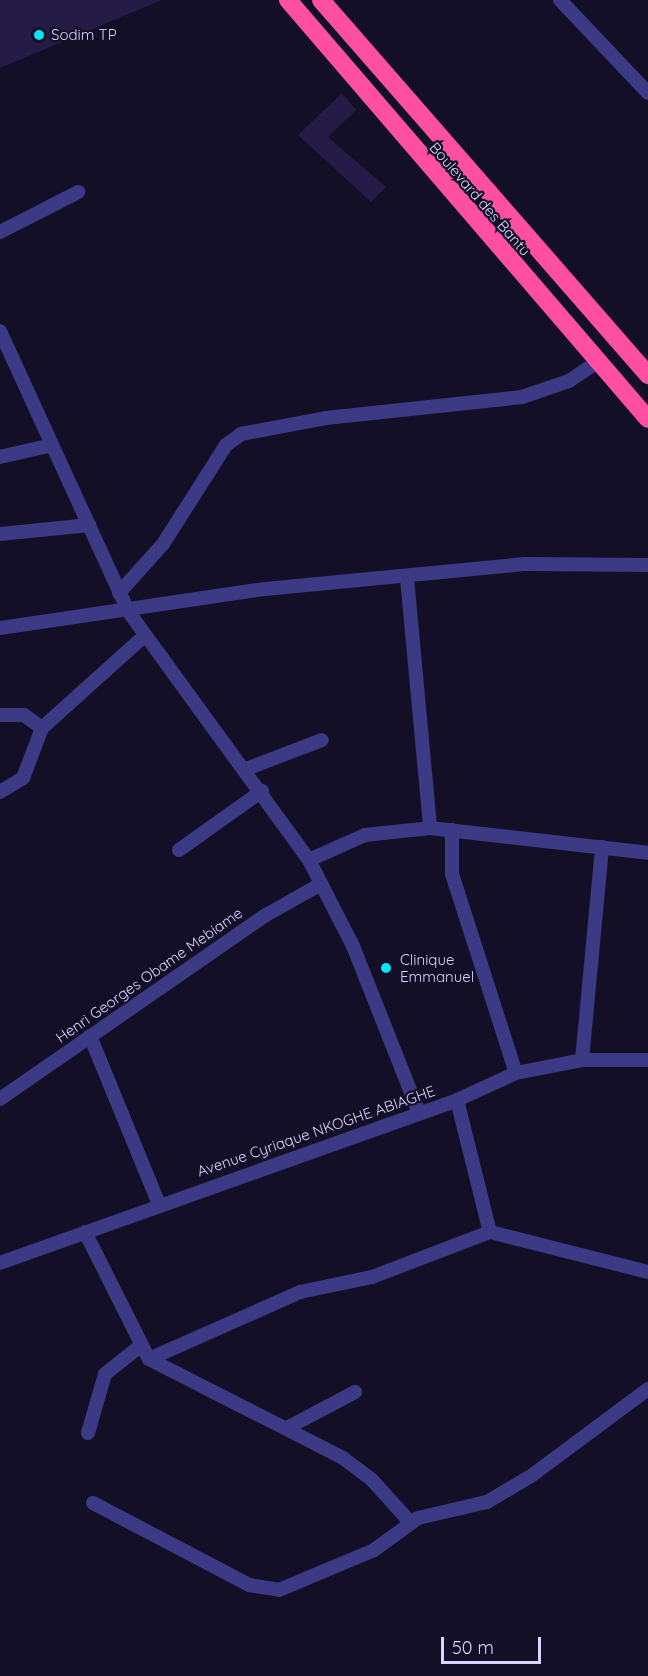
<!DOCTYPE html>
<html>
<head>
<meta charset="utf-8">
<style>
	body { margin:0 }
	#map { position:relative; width:648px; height:1676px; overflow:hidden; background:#130f26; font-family:Quicksand,sans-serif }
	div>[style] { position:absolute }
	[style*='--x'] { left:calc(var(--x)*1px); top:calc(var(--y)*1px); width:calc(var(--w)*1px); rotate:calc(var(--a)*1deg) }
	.building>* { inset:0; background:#241b47 }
	.minor>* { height:14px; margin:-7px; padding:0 7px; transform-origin:7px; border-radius:7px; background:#3d3a85 }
	.highway>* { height:18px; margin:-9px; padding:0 9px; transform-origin:9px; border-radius:9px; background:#ff4fa3 }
	.dots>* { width:16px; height:16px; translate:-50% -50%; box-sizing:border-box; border:3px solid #130f26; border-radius:50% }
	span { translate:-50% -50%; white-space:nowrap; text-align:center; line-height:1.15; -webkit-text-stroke:4.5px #130f26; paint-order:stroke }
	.poi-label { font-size:15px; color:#d9d4ff }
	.left { translate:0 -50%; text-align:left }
	.street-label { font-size:15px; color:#d9d4ff }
	.scale { position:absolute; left:441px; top:1637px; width:100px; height:27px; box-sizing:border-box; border:3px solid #d9d4ff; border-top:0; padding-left:8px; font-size:18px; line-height:21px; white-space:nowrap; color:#d9d4ff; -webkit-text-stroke:4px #130f26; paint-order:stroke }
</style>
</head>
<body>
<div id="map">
	<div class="building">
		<div style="clip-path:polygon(0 0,162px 0,0 68px)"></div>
		<div style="clip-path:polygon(342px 93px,356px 110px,328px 137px,386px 187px,371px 202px,298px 135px)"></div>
	</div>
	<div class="minor">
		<div style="--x:560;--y:0;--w:128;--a:46.6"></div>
		<div style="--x:0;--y:232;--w:88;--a:-27.1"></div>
		<div style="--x:0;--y:331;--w:308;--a:65.4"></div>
		<div style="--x:128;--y:611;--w:308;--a:54"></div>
		<div style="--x:309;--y:860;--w:97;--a:62.9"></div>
		<div style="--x:353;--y:946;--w:180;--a:68.4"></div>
		<div style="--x:0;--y:457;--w:53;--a:-13"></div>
		<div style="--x:0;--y:534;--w:90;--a:-5.7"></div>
		<div style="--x:407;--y:578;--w:251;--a:84.7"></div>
		<div style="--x:119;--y:593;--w:66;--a:-48.1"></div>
		<div style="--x:163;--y:544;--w:117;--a:-57.5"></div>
		<div style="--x:226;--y:445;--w:19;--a:-36"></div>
		<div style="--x:241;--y:434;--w:86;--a:-10.7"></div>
		<div style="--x:326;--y:418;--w:197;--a:-6.1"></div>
		<div style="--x:522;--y:397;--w:50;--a:-18.8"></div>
		<div style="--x:569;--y:381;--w:34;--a:-34"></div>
		<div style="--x:0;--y:628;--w:268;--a:-8.4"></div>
		<div style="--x:265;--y:589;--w:262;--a:-5.5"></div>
		<div style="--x:526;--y:564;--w:122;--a:0.5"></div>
		<div style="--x:0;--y:715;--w:24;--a:0"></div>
		<div style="--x:24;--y:715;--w:22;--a:36"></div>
		<div style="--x:246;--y:769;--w:81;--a:-20.9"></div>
		<div style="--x:0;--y:792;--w:27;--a:-31"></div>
		<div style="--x:23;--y:778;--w:53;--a:-69.2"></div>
		<div style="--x:42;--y:728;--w:137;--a:-42"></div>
		<div style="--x:452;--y:830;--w:44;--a:90"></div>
		<div style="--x:452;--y:874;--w:209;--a:72.2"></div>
		<div style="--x:179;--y:850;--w:102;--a:-35.4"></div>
		<div style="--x:309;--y:860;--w:61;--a:-24.1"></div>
		<div style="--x:365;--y:835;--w:65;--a:-6.1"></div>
		<div style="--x:430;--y:828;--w:219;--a:6.5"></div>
		<div style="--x:90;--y:1036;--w:182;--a:67.7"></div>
		<div style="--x:582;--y:1060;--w:214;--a:-84.6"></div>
		<div style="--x:0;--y:1099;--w:323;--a:-34.7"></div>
		<div style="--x:266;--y:915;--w:63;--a:-29.4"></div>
		<div style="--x:457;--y:1100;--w:136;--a:76"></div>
		<div style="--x:85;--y:1232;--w:142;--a:63.3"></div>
		<div style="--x:149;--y:1359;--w:218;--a:27"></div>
		<div style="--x:343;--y:1458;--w:36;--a:37"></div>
		<div style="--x:372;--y:1480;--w:57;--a:47.9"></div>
		<div style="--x:0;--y:1263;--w:485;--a:-19.6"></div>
		<div style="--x:457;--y:1100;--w:65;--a:-24.6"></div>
		<div style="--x:516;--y:1073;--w:67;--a:-11.1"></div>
		<div style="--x:582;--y:1060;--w:66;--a:0"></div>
		<div style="--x:149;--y:1359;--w:165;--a:-23.9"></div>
		<div style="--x:300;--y:1292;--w:74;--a:-11.8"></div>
		<div style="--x:372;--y:1277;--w:126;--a:-20.9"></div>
		<div style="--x:490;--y:1232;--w:163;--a:14.2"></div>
		<div style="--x:287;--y:1428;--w:77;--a:-27.9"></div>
		<div style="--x:88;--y:1433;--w:61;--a:-73.9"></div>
		<div style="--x:105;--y:1374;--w:43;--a:-38.5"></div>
		<div style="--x:93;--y:1503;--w:176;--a:27.7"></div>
		<div style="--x:249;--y:1585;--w:30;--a:9"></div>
		<div style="--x:279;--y:1590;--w:103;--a:-22.8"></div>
		<div style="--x:374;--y:1550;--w:54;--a:-36"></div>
		<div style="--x:418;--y:1518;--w:71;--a:-13.1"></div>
		<div style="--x:487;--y:1502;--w:51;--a:-30.6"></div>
		<div style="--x:531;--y:1476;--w:146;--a:-36.6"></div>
	</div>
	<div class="highway">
		<div style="--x:288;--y:0;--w:552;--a:49.33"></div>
		<div style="--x:321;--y:0;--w:498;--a:48.9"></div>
	</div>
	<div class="dots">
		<div style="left:39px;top:35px;background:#00e5ff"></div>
		<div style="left:386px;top:968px;background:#00e5ff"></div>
	</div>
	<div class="poi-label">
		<span class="left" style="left:51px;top:35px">Sodim TP</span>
		<span class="left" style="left:400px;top:968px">Clinique<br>Emmanuel</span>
	</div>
	<div class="street-label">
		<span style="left:480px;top:199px;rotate:49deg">Boulevard des Bantu</span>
		<span style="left:149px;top:975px;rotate:-35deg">Henri Georges Obame Mebiame</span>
		<span style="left:316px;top:1131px;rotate:-19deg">Avenue Cyriaque NKOGHE ABIAGHE</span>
	</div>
	<div class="scale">50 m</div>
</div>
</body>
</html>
